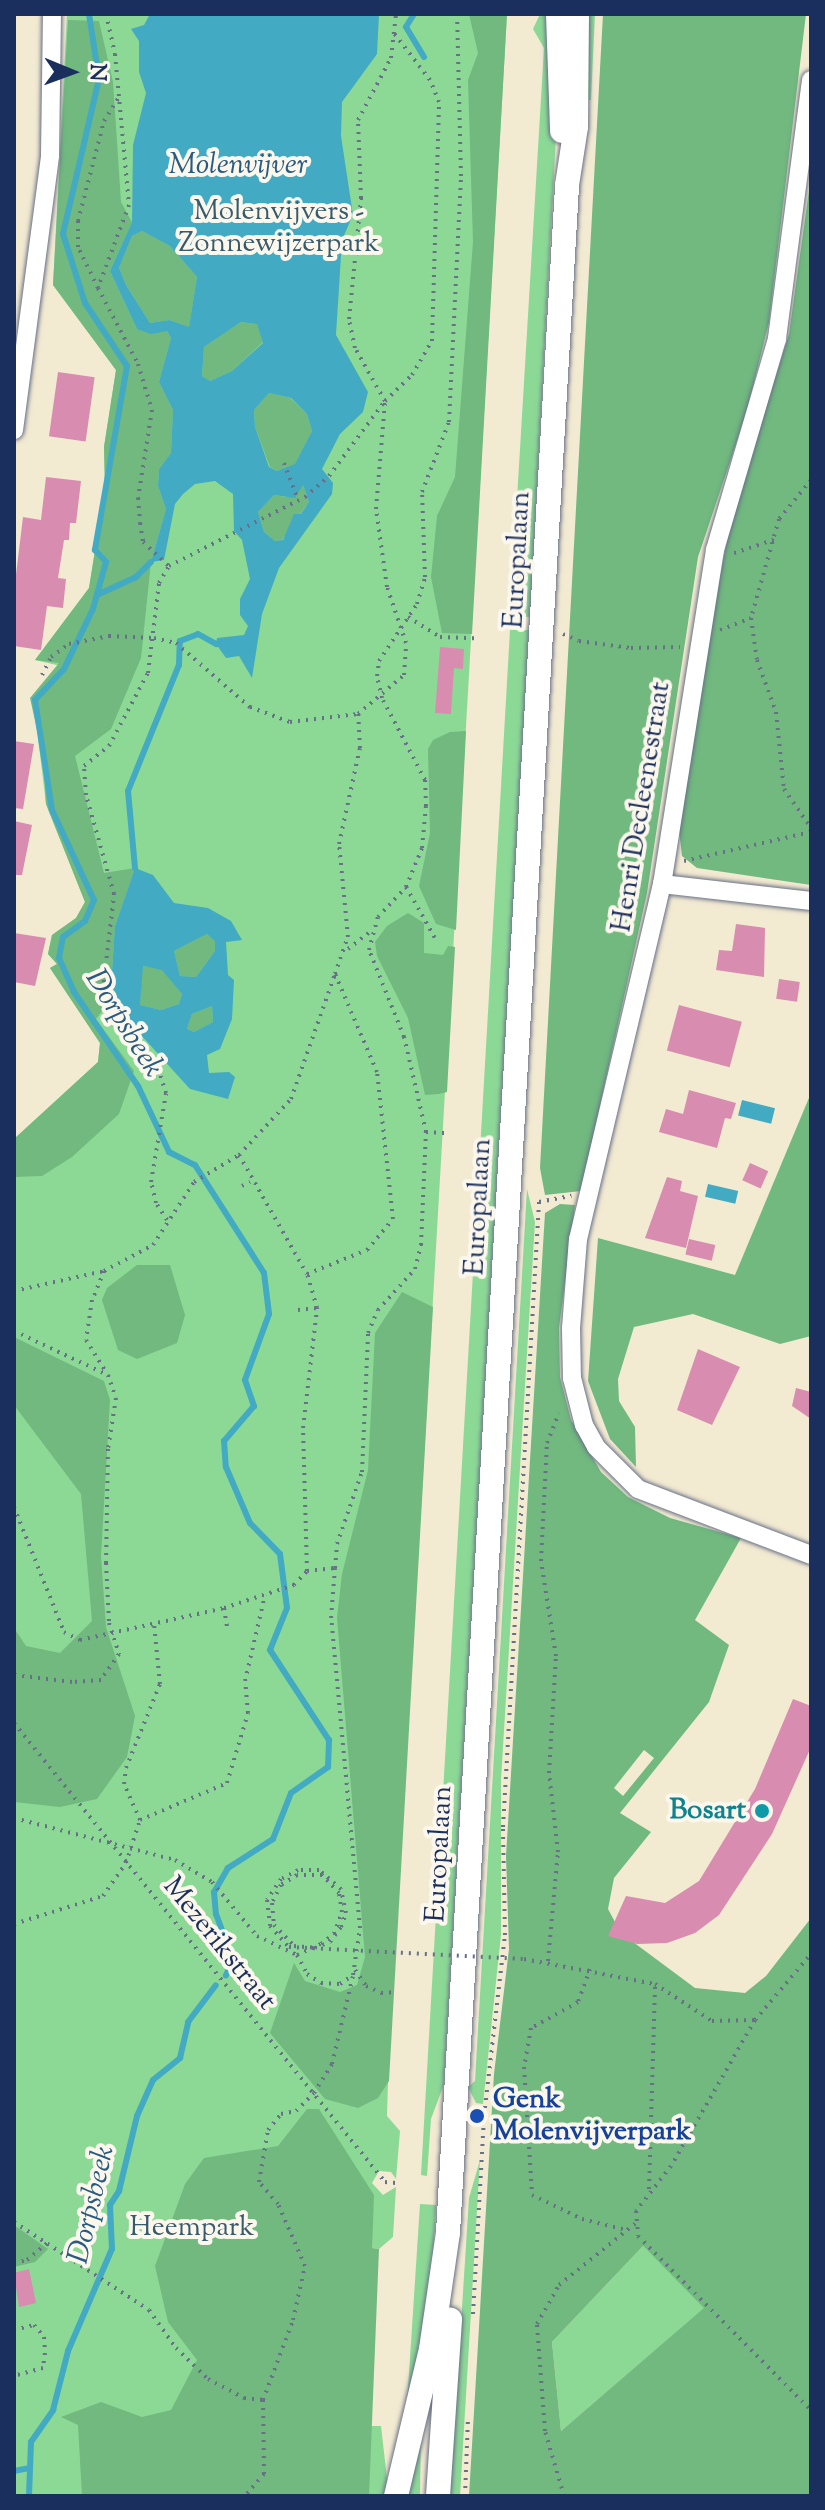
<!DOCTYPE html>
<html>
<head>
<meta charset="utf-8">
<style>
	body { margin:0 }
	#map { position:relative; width:825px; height:2510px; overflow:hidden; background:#f3ead2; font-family:"Sorts Mill Goudy",serif }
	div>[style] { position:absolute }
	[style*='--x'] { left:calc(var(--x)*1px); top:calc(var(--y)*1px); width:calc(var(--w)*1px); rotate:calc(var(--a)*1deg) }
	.green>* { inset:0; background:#8cd996 }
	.forest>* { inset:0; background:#71b97f }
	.water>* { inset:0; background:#42aac2; transform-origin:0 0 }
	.stream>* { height:6px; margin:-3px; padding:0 3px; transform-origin:3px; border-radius:3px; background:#42aac2 }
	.building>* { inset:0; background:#d88cb0; transform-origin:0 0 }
	.path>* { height:4px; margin-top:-2px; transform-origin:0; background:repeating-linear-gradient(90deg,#677087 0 2px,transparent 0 8px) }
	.roads { filter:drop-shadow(0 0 2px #677087) drop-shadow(0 0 2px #677087) }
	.minor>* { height:18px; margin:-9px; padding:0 9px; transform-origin:9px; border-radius:9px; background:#fff }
	.secondary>* { height:24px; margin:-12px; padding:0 12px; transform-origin:12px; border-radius:12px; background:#fff }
	.path-bridge>* { height:4px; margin-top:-2px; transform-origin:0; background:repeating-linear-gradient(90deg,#677087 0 2px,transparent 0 8px) }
	.dots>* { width:22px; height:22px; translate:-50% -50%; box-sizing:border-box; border:4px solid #fbf7ec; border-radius:50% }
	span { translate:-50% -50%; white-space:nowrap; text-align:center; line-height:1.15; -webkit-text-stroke:8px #fbf7ec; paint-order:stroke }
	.park-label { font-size:28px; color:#375a6c }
	.street-label { font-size:28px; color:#1b2f5e }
	.culture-label { font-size:28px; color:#0d838f; font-weight:700 }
	.right { translate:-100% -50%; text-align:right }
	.transit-label { font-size:28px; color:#164399; font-weight:700 }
	.left { translate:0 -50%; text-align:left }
	.water-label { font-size:30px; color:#295a81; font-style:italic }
	.frame { position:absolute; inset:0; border:16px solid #1b2f5e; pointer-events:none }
	.north { position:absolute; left:32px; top:32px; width:80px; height:80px; -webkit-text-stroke:6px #fbf7ec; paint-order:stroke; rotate:91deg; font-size:22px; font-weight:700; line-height:32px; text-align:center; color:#1b2f5e }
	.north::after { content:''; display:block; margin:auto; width:28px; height:36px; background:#1b2f5e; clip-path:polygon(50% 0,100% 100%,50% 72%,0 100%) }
</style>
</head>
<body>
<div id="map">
	<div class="green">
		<div style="clip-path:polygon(67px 14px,507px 14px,388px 2082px,387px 2116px,400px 2131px,396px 2179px,391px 2172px,379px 2171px,372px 2183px,383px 2195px,396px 2187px,393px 2237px,379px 2249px,372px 2248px,372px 2191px,367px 2426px,381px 2426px,389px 2496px,14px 2496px,14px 1139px,98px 1062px,100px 1043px,50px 968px,57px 964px,48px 954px,52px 935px,76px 918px,85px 902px,46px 804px,38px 738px,61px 666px,35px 660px,89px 588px,105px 488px,104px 447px,116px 370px,53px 285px)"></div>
		<div style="clip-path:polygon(540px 14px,552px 14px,556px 135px,530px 617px,510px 616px,544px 48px,533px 29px)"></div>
		<div style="clip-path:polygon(584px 14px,595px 14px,591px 100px,583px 100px)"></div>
		<div style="clip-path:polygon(510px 630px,529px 630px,444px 2084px,431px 2119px,427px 2176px,421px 2175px)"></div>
		<div style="clip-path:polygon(527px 1189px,535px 1222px,501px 1780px,501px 1935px,483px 2104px,476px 2103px,468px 2087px,475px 2081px)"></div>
		<div style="clip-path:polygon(480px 2160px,460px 2496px,450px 2496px,469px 2198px)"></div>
		<div style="clip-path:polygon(420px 2204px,436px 2205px,430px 2310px,405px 2435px)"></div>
		<div style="clip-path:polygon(643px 2246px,705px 2308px,561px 2431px,552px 2342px)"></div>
		<div style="clip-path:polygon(421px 2429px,420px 2496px,406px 2496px)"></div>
	</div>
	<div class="forest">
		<div style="clip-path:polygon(469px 14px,507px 14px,472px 634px,442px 633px,431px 577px,437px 516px,455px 477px,473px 242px,468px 80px,478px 53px)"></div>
		<div style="clip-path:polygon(603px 14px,806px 14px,769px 322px,746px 414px,698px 557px,647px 893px,581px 1191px,545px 1195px,540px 1168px)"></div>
		<div style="clip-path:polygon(68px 20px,99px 21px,113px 82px,121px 202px,132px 222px,110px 271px,137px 329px,167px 331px,171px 338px,159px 382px,173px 410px,171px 453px,159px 469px,158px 486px,166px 509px,151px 562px,141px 658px,111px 729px,75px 756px,104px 873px,135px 868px,115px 926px,110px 1001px,96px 1019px,134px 1071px,119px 1114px,72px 1157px,42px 1176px,14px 1177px,14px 1139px,98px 1062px,100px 1043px,50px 968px,57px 964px,48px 954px,52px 935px,76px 918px,85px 902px,46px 804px,43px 757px,30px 698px,59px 663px,35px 660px,89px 588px,105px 488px,104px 447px,116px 370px,53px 285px)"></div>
		<div style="clip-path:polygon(811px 176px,811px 885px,697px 868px,682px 856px,679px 830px,705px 649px,733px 511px,789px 334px)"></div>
		<div style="clip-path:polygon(142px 231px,170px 246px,197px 277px,189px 328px,169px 320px,150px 323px,126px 285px,119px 268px,132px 236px)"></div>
		<div style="clip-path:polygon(241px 322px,257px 324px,263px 342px,232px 371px,210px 381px,202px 376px,204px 347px)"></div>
		<div style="clip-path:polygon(269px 393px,290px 398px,307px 414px,312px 431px,295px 465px,277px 471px,270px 467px,255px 427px,254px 410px)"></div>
		<div style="clip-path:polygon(299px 485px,303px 485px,309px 502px,282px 540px,275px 541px,264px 532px,258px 512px,274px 495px,286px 497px)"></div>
		<div style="clip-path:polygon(466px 731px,456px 930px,436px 924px,419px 886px,430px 833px,428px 749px,433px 740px,450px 732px)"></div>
		<div style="clip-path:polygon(408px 913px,424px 923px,424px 953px,443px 955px,448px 946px,455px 947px,447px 1092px,439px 1094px,425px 1095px,408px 1018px,377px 956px,375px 942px,387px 926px)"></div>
		<div style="clip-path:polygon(207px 934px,216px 941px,215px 951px,196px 977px,180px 976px,174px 951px)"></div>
		<div style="clip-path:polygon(142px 966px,162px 969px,182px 994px,179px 1004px,161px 1010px,140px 1005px)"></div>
		<div style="clip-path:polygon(212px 1006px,213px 1022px,194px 1032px,187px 1029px,192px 1014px)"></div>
		<div style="clip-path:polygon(811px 1093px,811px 1336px,780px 1344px,693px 1314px,634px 1327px,618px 1379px,619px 1401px,635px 1427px,636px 1467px,610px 1439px,588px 1381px,598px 1238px,735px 1275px)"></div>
		<div style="clip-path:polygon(evenodd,560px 1204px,575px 1205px,559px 1328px,560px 1377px,571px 1420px,601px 1472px,628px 1497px,670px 1518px,741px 1538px,695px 1620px,729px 1645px,709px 1702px,620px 1813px,651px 1832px,614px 1878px,608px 1909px,621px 1933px,695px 1988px,745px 1993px,766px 1976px,811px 1918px,811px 2496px,469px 2496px,494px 2074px,509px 1949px,506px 1856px,545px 1213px,560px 1204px,644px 1750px,654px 1758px,623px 1796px,614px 1788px,644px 1750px,560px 1204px,643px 2246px,704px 2308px,561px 2431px,552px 2342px,643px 2246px)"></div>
		<div style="clip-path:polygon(137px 1265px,170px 1265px,185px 1315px,177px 1343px,137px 1359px,118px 1350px,102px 1300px,107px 1288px)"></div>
		<div style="clip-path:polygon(402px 1292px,433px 1307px,389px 2081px,378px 2098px,358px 2108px,325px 2099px,270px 2033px,294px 1963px,305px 1981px,340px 1992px,357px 1985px,365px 1957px,337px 1618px,342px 1574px,368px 1470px,375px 1333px)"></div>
		<div style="clip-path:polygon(14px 1337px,104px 1381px,110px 1400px,101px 1556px,106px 1627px,135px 1716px,127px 1757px,97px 1799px,60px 1807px,14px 1802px,14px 1628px,26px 1646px,60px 1653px,92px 1621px,81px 1494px,14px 1405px)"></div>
		<div style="clip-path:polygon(307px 2109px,319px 2109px,374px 2195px,372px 2248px,379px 2249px,369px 2496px,82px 2496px,78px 2425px,61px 2417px,101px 2402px,142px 2417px,171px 2410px,197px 2360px,168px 2322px,155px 2266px,185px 2184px,204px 2158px,278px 2146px)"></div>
		<div style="clip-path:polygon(14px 2225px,48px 2249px,35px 2262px,14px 2267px)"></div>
	</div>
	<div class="water">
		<div style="clip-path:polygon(evenodd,150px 14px,379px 14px,377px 54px,342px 102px,341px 136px,353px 215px,342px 240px,336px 335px,368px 392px,363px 412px,340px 434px,322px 469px,333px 483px,332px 494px,279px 568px,262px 614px,252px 678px,239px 656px,226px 658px,216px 644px,217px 638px,244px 635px,248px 626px,240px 615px,240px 599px,250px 579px,242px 540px,234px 531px,233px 494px,215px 481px,195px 484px,183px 494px,175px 504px,164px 560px,151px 562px,166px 509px,158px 486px,159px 469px,171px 453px,173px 410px,159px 382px,171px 338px,167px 331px,151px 334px,137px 329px,110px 271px,132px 222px,133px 145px,146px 93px,139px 72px,139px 41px,131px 29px,144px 25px,150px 14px,142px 231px,170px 246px,197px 277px,189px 327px,169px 320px,150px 323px,126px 285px,119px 268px,132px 236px,142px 231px,150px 14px,241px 322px,257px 324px,263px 343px,232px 371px,210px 381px,202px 376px,204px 347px,241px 322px,150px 14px,269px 393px,291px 398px,307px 414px,312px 431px,295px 464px,277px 471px,269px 467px,255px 427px,254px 410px,269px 393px,150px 14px,303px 485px,309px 502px,301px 514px,294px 514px,283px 540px,275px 541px,264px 532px,258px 512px,274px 495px,295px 498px,303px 485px)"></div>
		<div style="clip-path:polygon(evenodd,135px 868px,153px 875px,174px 903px,208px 908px,231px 921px,242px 940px,226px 942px,228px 975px,234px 980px,232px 1019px,220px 1049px,207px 1055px,209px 1073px,229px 1072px,235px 1077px,228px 1099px,190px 1089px,110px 1001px,115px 926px,135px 868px,207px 934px,215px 941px,215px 951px,196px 977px,180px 976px,174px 951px,207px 934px,135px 868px,143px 966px,162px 970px,182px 994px,179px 1004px,161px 1010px,140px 1005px,143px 966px,135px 868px,212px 1006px,213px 1022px,194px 1032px,187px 1029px,192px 1014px,212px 1006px)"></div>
		<div style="left:742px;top:1100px;width:34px;height:16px;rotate:14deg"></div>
		<div style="left:708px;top:1184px;width:31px;height:13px;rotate:13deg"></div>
	</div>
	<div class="stream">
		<div style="--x:89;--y:14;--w:66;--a:81.3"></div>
		<div style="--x:99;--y:79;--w:159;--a:103.1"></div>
		<div style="--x:63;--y:234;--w:72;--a:72.3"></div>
		<div style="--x:85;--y:303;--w:76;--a:56.3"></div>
		<div style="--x:127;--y:366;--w:187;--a:99.9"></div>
		<div style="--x:95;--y:550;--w:16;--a:47"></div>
		<div style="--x:106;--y:562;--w:49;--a:105.5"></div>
		<div style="--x:93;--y:609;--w:67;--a:115.8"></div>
		<div style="--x:64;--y:669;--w:42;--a:133.1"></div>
		<div style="--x:35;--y:700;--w:111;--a:81.2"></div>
		<div style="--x:52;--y:810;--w:99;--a:65"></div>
		<div style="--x:94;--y:900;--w:23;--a:113"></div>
		<div style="--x:85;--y:921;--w:27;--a:144"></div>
		<div style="--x:63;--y:937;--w:21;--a:101"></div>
		<div style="--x:59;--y:958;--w:37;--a:66"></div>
		<div style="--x:74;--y:992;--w:114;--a:55.8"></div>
		<div style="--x:138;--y:1086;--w:73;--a:64.8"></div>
		<div style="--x:169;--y:1152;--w:29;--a:27"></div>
		<div style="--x:195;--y:1165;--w:128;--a:57.4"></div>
		<div style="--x:264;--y:1273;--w:41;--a:83"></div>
		<div style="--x:269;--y:1314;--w:70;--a:110"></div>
		<div style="--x:245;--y:1380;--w:28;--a:71"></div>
		<div style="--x:254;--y:1406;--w:46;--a:130.6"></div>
		<div style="--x:224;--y:1441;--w:26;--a:86"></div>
		<div style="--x:226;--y:1467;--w:61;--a:66.8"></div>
		<div style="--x:250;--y:1523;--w:43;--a:45.9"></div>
		<div style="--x:280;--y:1554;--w:54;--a:82.6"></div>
		<div style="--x:287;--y:1608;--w:45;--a:112"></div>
		<div style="--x:270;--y:1650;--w:108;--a:56.8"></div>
		<div style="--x:329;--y:1740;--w:27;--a:92"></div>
		<div style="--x:328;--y:1767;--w:45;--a:144.9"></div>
		<div style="--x:291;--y:1793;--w:49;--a:111.4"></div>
		<div style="--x:273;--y:1839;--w:54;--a:147.2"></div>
		<div style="--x:228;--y:1868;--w:28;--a:120"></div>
		<div style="--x:214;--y:1892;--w:22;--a:85"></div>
		<div style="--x:216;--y:1914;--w:49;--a:69.7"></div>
		<div style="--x:233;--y:1960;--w:17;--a:115"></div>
		<div style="--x:414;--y:14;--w:15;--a:122"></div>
		<div style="--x:406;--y:27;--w:35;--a:59"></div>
		<div style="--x:97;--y:595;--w:43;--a:-24.8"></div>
		<div style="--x:136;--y:577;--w:21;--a:-45"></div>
		<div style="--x:135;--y:868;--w:77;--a:-95.2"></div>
		<div style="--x:128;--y:791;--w:136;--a:-68"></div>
		<div style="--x:179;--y:665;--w:24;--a:-88"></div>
		<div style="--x:180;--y:641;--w:19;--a:-21"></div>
		<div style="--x:198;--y:634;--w:21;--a:29"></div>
		<div style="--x:14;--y:2471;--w:15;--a:-11"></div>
		<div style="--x:29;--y:2496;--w:54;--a:-87.9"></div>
		<div style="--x:31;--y:2442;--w:39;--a:-55"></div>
		<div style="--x:53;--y:2410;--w:61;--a:-75.7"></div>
		<div style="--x:68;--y:2351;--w:111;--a:-66.7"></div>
		<div style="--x:112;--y:2249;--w:44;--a:-92.6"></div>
		<div style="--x:110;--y:2205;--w:17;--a:-57"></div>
		<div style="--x:119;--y:2191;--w:77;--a:-76.5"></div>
		<div style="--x:137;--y:2116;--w:39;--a:-66"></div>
		<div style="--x:153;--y:2080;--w:35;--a:-39"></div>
		<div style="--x:180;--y:2058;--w:37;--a:-77"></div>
		<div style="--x:188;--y:2022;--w:46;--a:-52.9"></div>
	</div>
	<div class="building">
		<div style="left:58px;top:372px;width:37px;height:65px;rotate:8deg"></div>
		<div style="clip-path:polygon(46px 477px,81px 481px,76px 523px,70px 523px,69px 540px,64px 540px,58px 578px,66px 579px,63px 608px,47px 606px,41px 650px,14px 646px,14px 591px,23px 517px,41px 520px)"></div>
		<div style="clip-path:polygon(440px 647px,464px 649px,463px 669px,454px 668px,451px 714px,435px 713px)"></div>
		<div style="clip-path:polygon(14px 741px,34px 744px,23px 809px,14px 808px)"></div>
		<div style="clip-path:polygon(14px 821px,32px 825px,22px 875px,14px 875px)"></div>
		<div style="clip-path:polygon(736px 924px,765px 928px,764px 977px,716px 970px,719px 950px,732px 951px)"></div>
		<div style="clip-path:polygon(14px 933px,46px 938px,35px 986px,14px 982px)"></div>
		<div style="left:779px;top:979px;width:21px;height:20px;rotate:8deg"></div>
		<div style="left:679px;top:1005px;width:65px;height:47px;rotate:15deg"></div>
		<div style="clip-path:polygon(689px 1090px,736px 1103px,731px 1119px,725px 1118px,717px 1148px,659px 1132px,666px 1109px,683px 1114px)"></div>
		<div style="left:750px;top:1163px;width:20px;height:19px;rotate:24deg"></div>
		<div style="clip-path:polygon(667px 1177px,682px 1181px,680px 1191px,698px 1196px,686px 1248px,645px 1238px)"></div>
		<div style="left:689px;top:1239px;width:27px;height:16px;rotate:13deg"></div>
		<div style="clip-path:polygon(698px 1349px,740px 1367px,712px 1425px,677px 1410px)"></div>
		<div style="clip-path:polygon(796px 1388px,811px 1392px,811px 1419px,792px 1406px)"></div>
		<div style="clip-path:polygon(793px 1699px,811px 1706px,811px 1747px,772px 1834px,719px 1915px,695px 1933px,667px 1943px,637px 1944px,608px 1936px,626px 1896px,665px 1903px,699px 1881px,755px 1789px)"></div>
		<div style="clip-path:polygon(29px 2269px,36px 2303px,19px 2307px,14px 2273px)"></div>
	</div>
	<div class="path">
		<div style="--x:106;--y:14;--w:41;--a:77.3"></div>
		<div style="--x:115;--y:54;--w:152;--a:84.7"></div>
		<div style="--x:129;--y:205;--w:89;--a:110.5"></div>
		<div style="--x:98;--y:288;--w:86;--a:62.2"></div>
		<div style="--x:138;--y:364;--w:48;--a:73.1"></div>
		<div style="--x:152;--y:410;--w:89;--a:99"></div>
		<div style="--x:138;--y:498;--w:25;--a:85"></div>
		<div style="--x:140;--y:523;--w:19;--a:81"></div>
		<div style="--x:143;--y:542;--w:35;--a:43"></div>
		<div style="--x:98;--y:288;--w:46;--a:-116"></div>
		<div style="--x:78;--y:247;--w:26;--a:-90"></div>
		<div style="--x:78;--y:221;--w:103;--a:-75.4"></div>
		<div style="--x:104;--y:121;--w:28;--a:-58"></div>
		<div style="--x:284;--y:463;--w:40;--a:69"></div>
		<div style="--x:811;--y:480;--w:50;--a:129.4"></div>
		<div style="--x:779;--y:519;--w:103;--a:105.8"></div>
		<div style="--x:751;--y:618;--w:42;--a:81.9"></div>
		<div style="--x:757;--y:660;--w:55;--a:69.9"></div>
		<div style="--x:776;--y:712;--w:77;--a:84.1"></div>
		<div style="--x:784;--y:789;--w:47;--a:55.3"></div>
		<div style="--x:734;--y:553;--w:44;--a:-18.4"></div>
		<div style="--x:408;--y:617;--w:38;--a:32"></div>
		<div style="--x:440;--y:637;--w:34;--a:2"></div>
		<div style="--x:720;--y:630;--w:33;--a:-21"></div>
		<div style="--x:563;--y:634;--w:17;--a:24"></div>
		<div style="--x:579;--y:641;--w:52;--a:7.7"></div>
		<div style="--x:631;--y:648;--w:49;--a:-1.2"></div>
		<div style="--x:42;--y:675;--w:20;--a:-63"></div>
		<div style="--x:51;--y:657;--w:22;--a:-36"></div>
		<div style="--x:69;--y:644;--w:41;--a:-11.3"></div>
		<div style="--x:109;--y:636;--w:45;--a:2.5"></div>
		<div style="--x:154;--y:638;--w:23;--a:13"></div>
		<div style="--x:176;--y:643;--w:98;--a:40.9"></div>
		<div style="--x:250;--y:707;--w:43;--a:20.6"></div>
		<div style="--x:290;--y:722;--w:68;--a:-6.7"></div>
		<div style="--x:358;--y:714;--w:60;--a:-40.3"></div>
		<div style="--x:404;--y:675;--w:32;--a:-86"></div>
		<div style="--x:406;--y:643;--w:59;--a:-108.7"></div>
		<div style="--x:387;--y:587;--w:79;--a:-98"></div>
		<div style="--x:376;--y:509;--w:108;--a:-85.2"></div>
		<div style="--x:385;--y:401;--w:61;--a:-119.5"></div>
		<div style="--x:355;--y:348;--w:30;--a:-102"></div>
		<div style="--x:349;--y:319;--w:122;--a:-84.3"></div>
		<div style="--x:361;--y:198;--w:78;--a:-92.2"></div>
		<div style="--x:358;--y:120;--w:70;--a:-62"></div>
		<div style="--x:391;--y:58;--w:44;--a:-83.5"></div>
		<div style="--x:684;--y:861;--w:130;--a:-12.9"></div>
		<div style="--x:406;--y:887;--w:59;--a:60.4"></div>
		<div style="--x:348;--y:949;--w:29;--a:-38"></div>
		<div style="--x:426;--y:1132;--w:22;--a:3"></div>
		<div style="--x:239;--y:1155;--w:137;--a:60.3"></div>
		<div style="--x:242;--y:1186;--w:9;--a:-27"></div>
		<div style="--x:167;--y:1220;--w:20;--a:-123"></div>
		<div style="--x:156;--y:1203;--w:22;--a:-103"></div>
		<div style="--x:151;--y:1182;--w:90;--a:-80.4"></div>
		<div style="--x:166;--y:1093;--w:20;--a:-108"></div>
		<div style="--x:160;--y:1074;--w:74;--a:-132.8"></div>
		<div style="--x:110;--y:1020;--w:23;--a:-110"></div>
		<div style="--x:102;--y:998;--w:105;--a:-83.4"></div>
		<div style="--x:114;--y:894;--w:103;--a:-105.8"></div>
		<div style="--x:86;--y:795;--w:29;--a:-94"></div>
		<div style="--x:84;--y:766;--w:32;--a:-39"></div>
		<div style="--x:109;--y:746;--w:83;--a:-61.9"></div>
		<div style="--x:148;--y:673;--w:91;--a:-83"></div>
		<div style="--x:159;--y:583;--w:20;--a:-60"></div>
		<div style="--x:169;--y:566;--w:153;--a:-26.9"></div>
		<div style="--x:305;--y:497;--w:32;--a:-41"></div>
		<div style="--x:329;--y:476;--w:94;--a:-53.3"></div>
		<div style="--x:385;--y:401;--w:37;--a:-44"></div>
		<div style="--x:412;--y:375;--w:39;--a:-60"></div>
		<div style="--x:432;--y:341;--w:239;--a:-88.3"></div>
		<div style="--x:439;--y:102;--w:24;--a:-112"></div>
		<div style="--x:430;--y:80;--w:59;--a:-127.5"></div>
		<div style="--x:104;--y:1271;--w:31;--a:112"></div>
		<div style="--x:92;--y:1300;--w:40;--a:98.5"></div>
		<div style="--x:86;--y:1340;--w:38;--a:58"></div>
		<div style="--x:14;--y:1291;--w:92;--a:-12.5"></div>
		<div style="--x:104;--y:1271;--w:55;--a:-28"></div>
		<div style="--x:153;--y:1245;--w:75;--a:-56.9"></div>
		<div style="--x:194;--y:1182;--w:52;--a:-31"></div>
		<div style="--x:239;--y:1155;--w:76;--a:-47.1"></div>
		<div style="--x:291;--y:1099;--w:133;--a:-70.6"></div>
		<div style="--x:298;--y:1310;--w:19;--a:-6"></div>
		<div style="--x:14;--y:1331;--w:104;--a:25.1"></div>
		<div style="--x:108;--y:1375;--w:24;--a:71"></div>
		<div style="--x:116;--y:1398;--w:52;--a:98.9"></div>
		<div style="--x:108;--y:1449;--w:114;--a:91"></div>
		<div style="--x:106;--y:1563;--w:60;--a:87.1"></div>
		<div style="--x:109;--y:1623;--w:33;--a:72"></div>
		<div style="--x:119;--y:1654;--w:32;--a:125"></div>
		<div style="--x:101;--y:1680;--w:29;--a:176"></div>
		<div style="--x:72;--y:1682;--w:58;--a:-173.1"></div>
		<div style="--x:14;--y:1507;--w:135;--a:68.2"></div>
		<div style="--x:64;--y:1632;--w:18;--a:27"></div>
		<div style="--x:80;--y:1640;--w:148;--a:-12.5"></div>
		<div style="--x:224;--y:1608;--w:74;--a:-18.2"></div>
		<div style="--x:294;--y:1585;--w:19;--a:-47"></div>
		<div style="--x:307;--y:1571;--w:143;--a:-91.6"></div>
		<div style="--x:303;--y:1428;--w:121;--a:-83.3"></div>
		<div style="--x:317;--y:1308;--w:35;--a:-106"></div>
		<div style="--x:307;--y:1274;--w:65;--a:-21.8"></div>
		<div style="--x:367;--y:1250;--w:40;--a:-50"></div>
		<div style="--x:393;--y:1219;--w:148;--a:-96.2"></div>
		<div style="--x:377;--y:1072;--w:107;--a:-113.2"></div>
		<div style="--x:335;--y:974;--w:39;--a:-71"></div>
		<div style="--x:348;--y:937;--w:93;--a:-95.5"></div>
		<div style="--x:339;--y:844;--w:98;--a:-77.7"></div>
		<div style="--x:360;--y:748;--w:34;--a:-93"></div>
		<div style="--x:307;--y:1571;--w:28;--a:-6"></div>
		<div style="--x:224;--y:1608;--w:20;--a:81"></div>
		<div style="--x:14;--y:1723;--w:590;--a:51.05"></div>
		<div style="--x:385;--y:2182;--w:11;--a:5"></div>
		<div style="--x:14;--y:1818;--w:166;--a:14.6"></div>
		<div style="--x:175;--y:1860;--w:43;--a:30.7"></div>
		<div style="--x:212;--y:1882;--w:70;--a:50.2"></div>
		<div style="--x:257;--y:1936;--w:44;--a:25.4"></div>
		<div style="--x:297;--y:1955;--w:21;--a:62"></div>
		<div style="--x:307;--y:1974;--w:17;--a:33"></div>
		<div style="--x:321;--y:1983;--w:19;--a:3"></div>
		<div style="--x:340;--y:1984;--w:16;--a:-35"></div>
		<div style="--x:353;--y:1975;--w:48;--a:-81.5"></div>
		<div style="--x:360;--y:1928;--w:311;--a:-95.3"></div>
		<div style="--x:331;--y:1618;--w:50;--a:-85.4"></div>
		<div style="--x:335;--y:1568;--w:24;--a:-85"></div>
		<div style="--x:337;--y:1544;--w:76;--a:-70.9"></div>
		<div style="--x:362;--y:1472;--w:139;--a:-87.5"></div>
		<div style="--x:368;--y:1333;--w:25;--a:-67"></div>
		<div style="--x:378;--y:1310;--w:55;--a:-47.9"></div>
		<div style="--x:415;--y:1269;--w:25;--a:-76"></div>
		<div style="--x:421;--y:1245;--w:113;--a:-87.5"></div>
		<div style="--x:426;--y:1132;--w:98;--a:-103"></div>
		<div style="--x:404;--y:1037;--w:94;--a:-111.9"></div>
		<div style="--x:369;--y:950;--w:34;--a:-75"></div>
		<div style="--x:378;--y:917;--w:41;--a:-47"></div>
		<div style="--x:406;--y:887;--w:42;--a:-67.7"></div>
		<div style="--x:422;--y:848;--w:42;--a:-84.6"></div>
		<div style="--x:426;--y:806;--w:26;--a:-92"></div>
		<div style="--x:425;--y:780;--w:93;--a:-117.7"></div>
		<div style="--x:382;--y:698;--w:23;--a:-103"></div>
		<div style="--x:377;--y:676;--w:15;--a:-82"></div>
		<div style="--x:379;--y:661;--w:69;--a:-56.3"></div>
		<div style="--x:417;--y:604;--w:28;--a:-73"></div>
		<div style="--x:425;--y:577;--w:85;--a:-92"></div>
		<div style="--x:422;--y:492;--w:75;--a:-68.9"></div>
		<div style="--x:449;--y:422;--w:246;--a:-87.2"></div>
		<div style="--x:461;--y:176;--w:162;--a:-91.4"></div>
		<div style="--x:140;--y:1820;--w:95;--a:-23"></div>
		<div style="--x:227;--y:1783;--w:73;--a:-73.3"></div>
		<div style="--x:248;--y:1713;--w:32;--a:-95"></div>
		<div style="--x:245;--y:1681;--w:88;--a:-76.9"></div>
		<div style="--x:14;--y:1924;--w:93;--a:-17.5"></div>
		<div style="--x:103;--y:1896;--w:40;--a:-55.1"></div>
		<div style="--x:126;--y:1863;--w:45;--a:-72"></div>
		<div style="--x:140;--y:1820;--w:39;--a:-114"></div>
		<div style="--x:124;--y:1784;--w:16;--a:-83"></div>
		<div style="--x:126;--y:1768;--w:91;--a:-68"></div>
		<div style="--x:160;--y:1684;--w:60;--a:-95.7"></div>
		<div style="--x:297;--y:1955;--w:26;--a:-25"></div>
		<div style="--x:524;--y:1959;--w:133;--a:10.8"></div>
		<div style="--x:655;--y:1984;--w:68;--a:33"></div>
		<div style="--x:712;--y:2021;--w:43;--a:-1.3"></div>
		<div style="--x:755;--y:2020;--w:87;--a:-49.7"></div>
		<div style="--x:548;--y:1961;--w:109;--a:-84.8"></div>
		<div style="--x:558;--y:1852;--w:80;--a:-96.5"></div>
		<div style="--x:549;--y:1773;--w:117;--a:-86.6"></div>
		<div style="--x:556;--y:1656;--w:96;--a:-99"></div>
		<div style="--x:541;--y:1561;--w:118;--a:-87.1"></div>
		<div style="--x:547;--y:1443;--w:32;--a:-68"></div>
		<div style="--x:590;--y:1969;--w:35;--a:110"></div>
		<div style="--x:578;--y:2002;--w:54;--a:151"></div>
		<div style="--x:531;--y:2028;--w:40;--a:100"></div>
		<div style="--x:524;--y:2067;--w:128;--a:86.4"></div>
		<div style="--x:532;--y:2195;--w:55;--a:25.6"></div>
		<div style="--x:582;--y:2219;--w:45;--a:14"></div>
		<div style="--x:355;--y:1970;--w:19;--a:55"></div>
		<div style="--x:366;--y:1986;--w:17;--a:25"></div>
		<div style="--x:381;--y:1993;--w:16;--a:-4"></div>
		<div style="--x:755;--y:2020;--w:168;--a:119.9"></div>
		<div style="--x:671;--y:2166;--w:57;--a:127.9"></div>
		<div style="--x:636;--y:2211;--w:25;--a:85"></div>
		<div style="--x:638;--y:2236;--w:245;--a:45.2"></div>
		<div style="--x:649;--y:2189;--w:205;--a:-88.3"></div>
		<div style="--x:14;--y:2222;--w:161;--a:33.1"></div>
		<div style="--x:149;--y:2310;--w:47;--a:54.6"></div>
		<div style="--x:176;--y:2348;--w:45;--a:44.1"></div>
		<div style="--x:208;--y:2379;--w:41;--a:27.8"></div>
		<div style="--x:244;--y:2398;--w:19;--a:6"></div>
		<div style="--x:263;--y:2400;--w:74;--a:89.2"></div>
		<div style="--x:264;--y:2474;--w:29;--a:131"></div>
		<div style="--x:14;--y:2263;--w:13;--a:-13"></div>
		<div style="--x:27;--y:2260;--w:26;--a:-40"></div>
		<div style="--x:473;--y:2314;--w:198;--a:-86.8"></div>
		<div style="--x:484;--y:2116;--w:182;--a:-83.4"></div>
		<div style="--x:505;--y:1935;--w:108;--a:-91.1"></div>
		<div style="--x:503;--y:1827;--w:626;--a:-86.7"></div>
		<div style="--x:539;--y:1202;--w:33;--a:-11"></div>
		<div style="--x:14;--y:2330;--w:21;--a:-14"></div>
		<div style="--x:34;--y:2325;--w:16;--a:50"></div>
		<div style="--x:44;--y:2337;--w:16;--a:86"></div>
		<div style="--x:45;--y:2353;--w:15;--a:98"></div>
		<div style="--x:43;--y:2368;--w:30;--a:165"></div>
		<div style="--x:263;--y:2400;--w:85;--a:-69.4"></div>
		<div style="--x:293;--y:2320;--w:55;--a:-77.5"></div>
		<div style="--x:305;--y:2266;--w:68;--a:-113.5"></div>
		<div style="--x:278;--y:2204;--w:29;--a:-131"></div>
		<div style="--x:259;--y:2182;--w:53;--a:-80.2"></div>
		<div style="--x:268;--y:2130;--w:21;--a:-51"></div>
		<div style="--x:281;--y:2114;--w:15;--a:-11"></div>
		<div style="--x:296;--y:2111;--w:25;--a:-45"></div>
		<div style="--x:314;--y:2093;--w:34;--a:-58"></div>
		<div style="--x:332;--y:2064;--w:90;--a:-76.6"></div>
		<div style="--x:465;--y:2496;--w:78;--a:-87.8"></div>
		<div style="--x:564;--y:2496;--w:68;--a:-106.3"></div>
		<div style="--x:545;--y:2431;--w:107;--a:-94.3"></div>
		<div style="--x:537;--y:2324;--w:45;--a:-60.6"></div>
		<div style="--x:559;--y:2285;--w:100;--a:-38.9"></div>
	</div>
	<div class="roads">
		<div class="minor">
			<div style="--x:811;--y:80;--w:261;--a:97.5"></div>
			<div style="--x:777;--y:339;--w:220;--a:106.4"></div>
			<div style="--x:715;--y:550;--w:338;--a:99"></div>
			<div style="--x:662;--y:884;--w:365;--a:103.3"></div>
			<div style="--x:578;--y:1239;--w:89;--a:94.5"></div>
			<div style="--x:571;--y:1328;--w:50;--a:88.9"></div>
			<div style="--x:572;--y:1378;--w:49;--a:75.7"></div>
			<div style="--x:584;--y:1425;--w:25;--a:61"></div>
			<div style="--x:596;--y:1447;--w:59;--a:45"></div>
			<div style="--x:638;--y:1489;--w:185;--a:20.9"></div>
			<div style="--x:14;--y:430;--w:277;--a:-82.5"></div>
			<div style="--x:50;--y:155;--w:141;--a:-89.2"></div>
			<div style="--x:662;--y:884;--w:150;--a:6.5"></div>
		</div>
		<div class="secondary">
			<div style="--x:558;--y:14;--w:117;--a:88"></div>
			<div style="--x:396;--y:2496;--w:151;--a:-76.6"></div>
			<div style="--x:431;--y:2349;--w:118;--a:-81.7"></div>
			<div style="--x:448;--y:2232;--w:2050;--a:-86.67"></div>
			<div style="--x:567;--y:185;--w:59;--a:-81.2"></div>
			<div style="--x:576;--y:127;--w:113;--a:-89.5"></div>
			<div style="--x:438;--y:2496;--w:177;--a:-86.1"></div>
		</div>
	</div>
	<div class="path-bridge">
		<div style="--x:321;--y:1944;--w:16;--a:-38"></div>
		<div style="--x:334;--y:1934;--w:23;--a:-70"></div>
		<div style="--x:342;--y:1912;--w:19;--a:-99"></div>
		<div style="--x:339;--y:1893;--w:25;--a:-133"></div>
		<div style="--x:322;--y:1875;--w:25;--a:180"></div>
		<div style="--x:297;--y:1875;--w:19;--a:148"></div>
		<div style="--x:281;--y:1885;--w:20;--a:117"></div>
		<div style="--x:272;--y:1903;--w:22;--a:85"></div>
		<div style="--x:274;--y:1925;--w:29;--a:46"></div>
		<div style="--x:294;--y:1946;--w:21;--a:5"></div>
		<div style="--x:315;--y:1948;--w:16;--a:-22"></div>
		<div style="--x:330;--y:1942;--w:19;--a:-54"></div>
		<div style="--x:341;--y:1927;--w:15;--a:-70"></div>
		<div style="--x:346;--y:1913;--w:25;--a:-102"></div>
		<div style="--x:341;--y:1889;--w:29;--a:-139"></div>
		<div style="--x:319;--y:1870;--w:21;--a:180"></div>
		<div style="--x:298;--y:1870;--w:19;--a:152"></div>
		<div style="--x:281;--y:1879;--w:25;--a:124"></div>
		<div style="--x:267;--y:1900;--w:26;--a:83"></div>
		<div style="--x:270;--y:1926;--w:28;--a:48"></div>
		<div style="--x:289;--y:1947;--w:235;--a:2.9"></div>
	</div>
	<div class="dots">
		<div style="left:762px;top:1811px;background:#0f9aa8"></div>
		<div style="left:477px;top:2116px;background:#1a4fb4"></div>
	</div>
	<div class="park-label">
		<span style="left:279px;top:228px">Molenvijvers -<br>Zonnewijzerpark</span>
		<span style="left:192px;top:2228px">Heempark</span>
	</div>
	<div class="street-label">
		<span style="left:518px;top:560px;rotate:-87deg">Europalaan</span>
		<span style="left:642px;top:807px;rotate:-81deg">Henri Decleenestraat</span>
		<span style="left:479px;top:1207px;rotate:-87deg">Europalaan</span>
		<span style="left:440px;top:1854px;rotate:-87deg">Europalaan</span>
		<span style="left:219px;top:1944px;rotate:51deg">Mezerikstraat</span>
	</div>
	<div class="culture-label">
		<span class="right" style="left:746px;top:1811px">Bosart</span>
	</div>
	<div class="transit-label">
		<span class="left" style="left:493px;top:2116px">Genk<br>Molenvijverpark</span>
	</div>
	<div class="water-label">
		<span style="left:238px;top:166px">Molenvijver</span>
		<span style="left:123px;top:1024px;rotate:58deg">Dorpsbeek</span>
		<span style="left:93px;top:2205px;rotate:-77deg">Dorpsbeek</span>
	</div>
	<div class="frame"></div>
	<div class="north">N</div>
</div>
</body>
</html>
